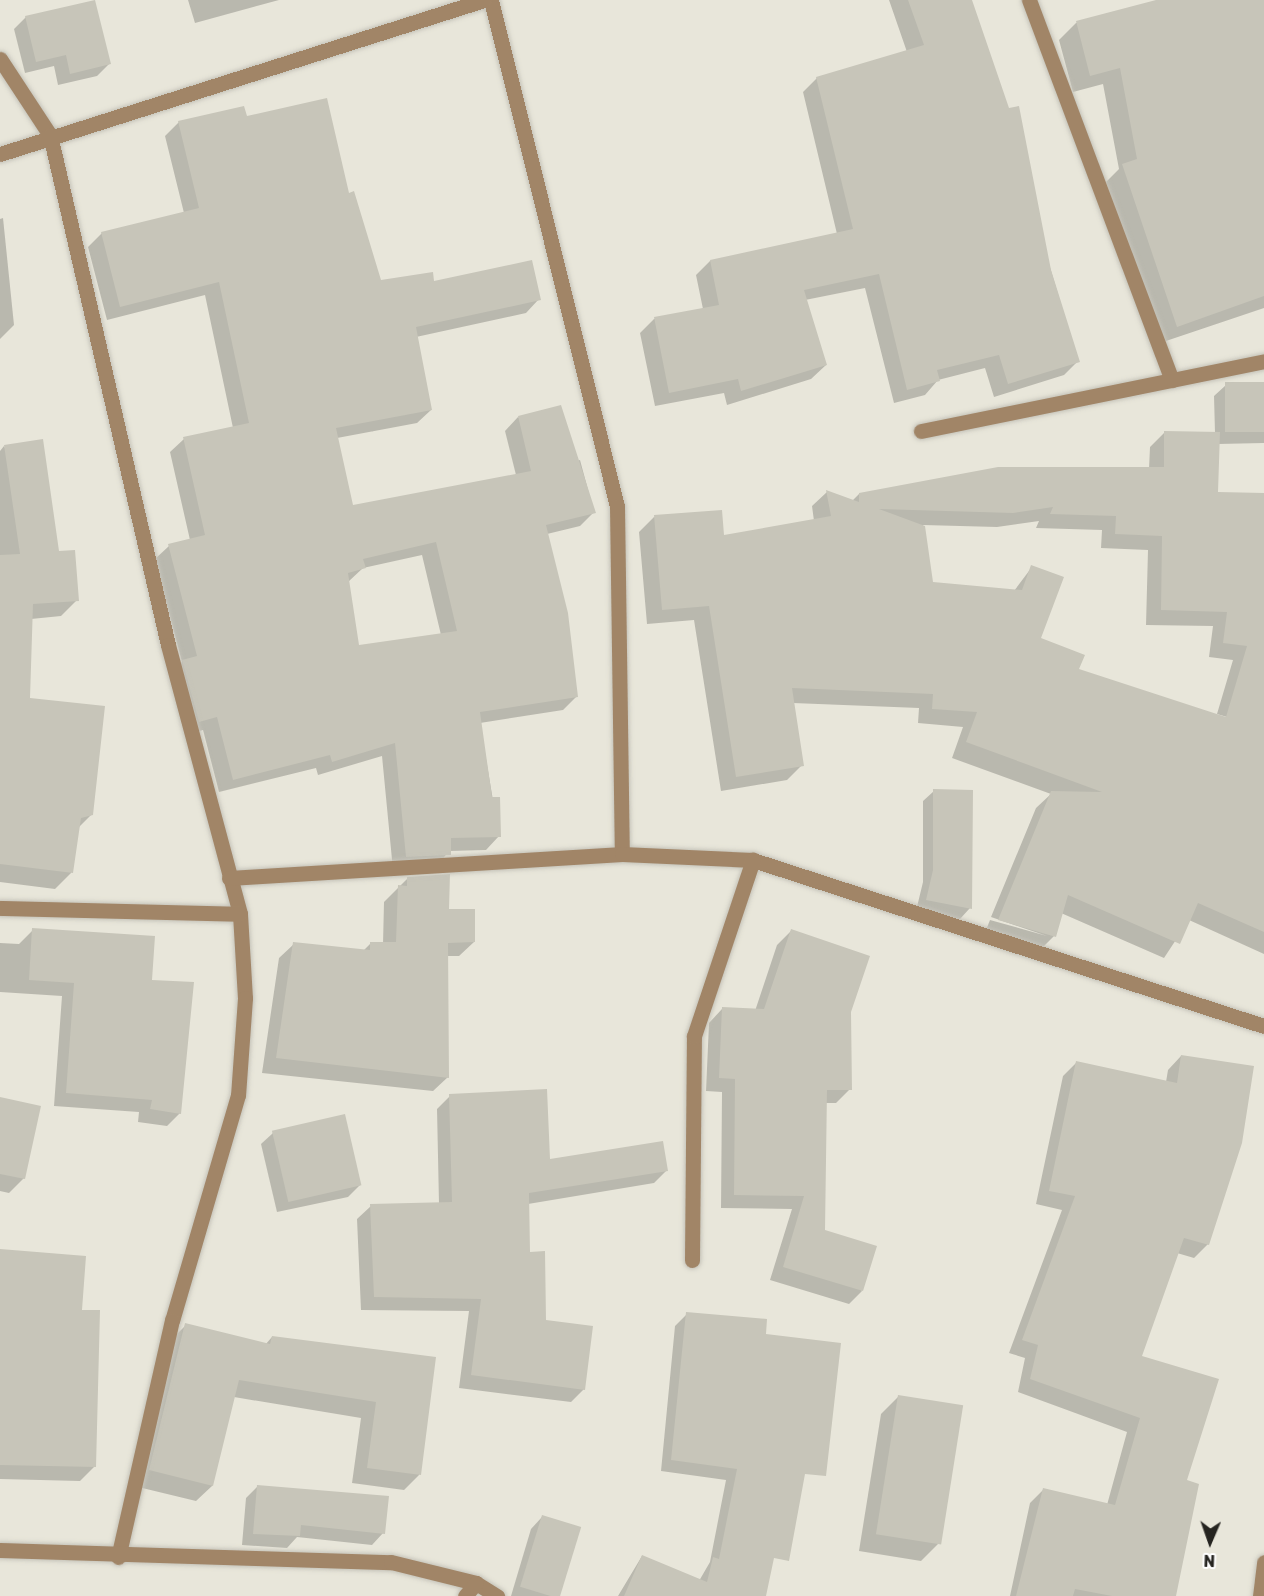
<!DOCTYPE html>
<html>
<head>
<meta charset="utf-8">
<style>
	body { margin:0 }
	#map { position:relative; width:1264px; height:1596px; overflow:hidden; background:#e8e6da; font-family:Rubik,sans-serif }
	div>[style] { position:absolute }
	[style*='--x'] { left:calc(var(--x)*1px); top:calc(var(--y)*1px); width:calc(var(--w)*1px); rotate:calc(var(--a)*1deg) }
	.shadow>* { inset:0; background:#0003 }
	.building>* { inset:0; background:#c7c5b9; transform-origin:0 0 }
	.roads { filter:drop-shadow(0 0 2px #c5c3b9) drop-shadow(0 0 2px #c5c3b9) }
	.minor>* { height:15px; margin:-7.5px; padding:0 7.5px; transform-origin:7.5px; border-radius:7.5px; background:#a18567 }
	span { translate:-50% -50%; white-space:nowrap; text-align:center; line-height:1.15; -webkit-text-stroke:5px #fff; paint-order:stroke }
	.north { position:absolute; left:1180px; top:1512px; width:60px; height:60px; -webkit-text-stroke:4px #fff; paint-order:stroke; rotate:182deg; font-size:16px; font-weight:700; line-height:24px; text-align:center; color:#252420 }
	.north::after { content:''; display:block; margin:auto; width:21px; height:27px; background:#252420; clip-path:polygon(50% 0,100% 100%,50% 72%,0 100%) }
</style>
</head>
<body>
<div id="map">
	<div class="shadow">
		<div style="clip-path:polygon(188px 0,279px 0,195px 23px)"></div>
		<div style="clip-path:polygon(889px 0,970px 0,1078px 361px,1064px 375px,994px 397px,985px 368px,938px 380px,925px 395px,894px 403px,865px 288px,805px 300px,826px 365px,811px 379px,727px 405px,724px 393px,655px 406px,640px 333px,654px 319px,703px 309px,696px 275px,710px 261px,837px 234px,803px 92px,817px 78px,907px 52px)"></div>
		<div style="clip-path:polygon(1162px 0,1264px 0,1264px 308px,1160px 343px,1106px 182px,1119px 169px,1103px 84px,1073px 92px,1059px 40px,1076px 23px)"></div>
		<div style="clip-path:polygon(26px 17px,109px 64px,97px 76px,58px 85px,54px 66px,25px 73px,14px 29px)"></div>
		<div style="clip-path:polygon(evenodd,246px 118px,348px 195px,380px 282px,433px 283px,539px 299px,526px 313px,416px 337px,431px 410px,417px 423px,337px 438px,352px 507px,516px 475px,505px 431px,518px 417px,574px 462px,580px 460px,594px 512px,580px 526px,547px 534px,577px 696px,563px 710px,480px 723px,499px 836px,486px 850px,449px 851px,435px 868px,393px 870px,382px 756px,318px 775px,316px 768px,219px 792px,203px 730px,185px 735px,169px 675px,182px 662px,155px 559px,169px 546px,190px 540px,170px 452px,184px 439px,233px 428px,205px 295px,107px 320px,88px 247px,102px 233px,184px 213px,165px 136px,179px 122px,246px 118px,422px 555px,441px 635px,358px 647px,348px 582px,363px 568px,422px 555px)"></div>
		<div style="clip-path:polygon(3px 218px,14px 325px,0 339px,0 219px)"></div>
		<div style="clip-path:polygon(1264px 383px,1264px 443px,1218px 444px,1217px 494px,1264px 495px,1264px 728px,1217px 714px,1233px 660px,1209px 657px,1213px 626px,1146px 625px,1148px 550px,1101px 548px,1102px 530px,1036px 528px,1039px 521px,997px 527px,923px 525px,932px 584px,1014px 591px,1032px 567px,1039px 639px,1077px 670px,1264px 765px,1264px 954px,1189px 920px,1164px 958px,1061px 913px,1054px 936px,1039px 951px,984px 935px,990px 920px,1047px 936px,991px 917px,1036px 808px,1051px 794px,952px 758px,963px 727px,918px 723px,919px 708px,793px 703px,802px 765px,787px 780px,721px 791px,694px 620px,647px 624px,639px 532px,654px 517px,722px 537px,814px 521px,812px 506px,827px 492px,852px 501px,859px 494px,1149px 469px,1150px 447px,1165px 432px,1215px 433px,1214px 396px,1226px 385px)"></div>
		<div style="clip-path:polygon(4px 446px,77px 600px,61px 616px,31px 619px,28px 699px,92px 814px,78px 828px,71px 873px,55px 889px,0 882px,0 451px)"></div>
		<div style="clip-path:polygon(934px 791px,970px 908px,960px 919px,916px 911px,923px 882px,923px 801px)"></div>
		<div style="clip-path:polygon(408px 878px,447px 910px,474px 942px,459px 956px,447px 956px,448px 1077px,433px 1091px,262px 1073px,279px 958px,294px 944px,363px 951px,370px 944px,383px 944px,384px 902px)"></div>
		<div style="clip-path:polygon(33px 930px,180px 1113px,167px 1126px,138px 1122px,139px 1112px,54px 1106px,62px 996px,0 992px,0 943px,19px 944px)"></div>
		<div style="clip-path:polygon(791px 931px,849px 1012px,850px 1089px,836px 1103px,825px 1103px,823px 1232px,862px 1291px,849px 1304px,770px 1280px,792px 1209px,721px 1208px,722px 1092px,706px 1091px,709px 1023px,722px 1009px,755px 1011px,777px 945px)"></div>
		<div style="clip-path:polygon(1181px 1056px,1208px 1244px,1194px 1258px,1177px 1253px,1140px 1357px,1185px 1481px,1174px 1596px,1010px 1596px,1030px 1503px,1044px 1489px,1107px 1505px,1127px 1432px,1018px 1392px,1025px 1358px,1009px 1353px,1062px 1210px,1036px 1204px,1063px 1076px,1076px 1063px,1166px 1082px,1168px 1070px)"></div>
		<div style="clip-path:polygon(450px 1096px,548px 1161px,667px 1170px,654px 1183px,528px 1204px,528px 1253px,545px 1321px,584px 1389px,571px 1402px,459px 1388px,469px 1311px,361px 1310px,357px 1219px,371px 1206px,439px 1204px,437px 1109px)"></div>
		<div style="clip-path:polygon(0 1099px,24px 1178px,9px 1193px,0 1191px)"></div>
		<div style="clip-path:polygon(273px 1133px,360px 1185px,348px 1197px,277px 1212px,261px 1144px)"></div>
		<div style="clip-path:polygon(0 1250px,80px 1311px,95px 1466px,80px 1481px,0 1479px)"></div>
		<div style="clip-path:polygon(687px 1314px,764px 1336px,794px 1461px,764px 1596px,618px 1596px,642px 1556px,699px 1581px,710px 1562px,726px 1480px,661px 1471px,675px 1326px)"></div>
		<div style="clip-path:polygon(186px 1325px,265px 1345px,272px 1337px,435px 1358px,419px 1475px,404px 1490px,352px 1483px,361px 1418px,234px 1397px,212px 1486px,196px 1501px,134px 1486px,170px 1341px)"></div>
		<div style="clip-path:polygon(899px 1396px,938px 1544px,921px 1561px,859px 1551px,881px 1414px)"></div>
		<div style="clip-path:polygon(258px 1486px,383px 1533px,372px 1545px,297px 1537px,287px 1548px,242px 1545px,246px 1498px)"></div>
		<div style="clip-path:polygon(542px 1517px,579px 1528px,558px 1596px,511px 1596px,531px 1529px)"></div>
	</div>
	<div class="building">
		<div style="clip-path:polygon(95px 0,111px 64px,70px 74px,66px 55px,36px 62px,25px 16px)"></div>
		<div style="clip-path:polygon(908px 0,972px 0,1009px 108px,1019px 106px,1051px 270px,1080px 362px,1008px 384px,999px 355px,937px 370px,940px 381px,907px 390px,879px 274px,804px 290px,827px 365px,741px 391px,738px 379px,669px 393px,654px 317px,719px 305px,710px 260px,853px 229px,816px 77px,924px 45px)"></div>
		<div style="clip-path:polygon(1156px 0,1264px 0,1264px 296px,1177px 327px,1122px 164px,1137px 159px,1120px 68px,1090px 76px,1076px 21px)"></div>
		<div style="clip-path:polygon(evenodd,327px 98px,349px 193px,354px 191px,381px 280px,433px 272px,434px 281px,532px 260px,541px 300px,416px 327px,432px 410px,336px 428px,353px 505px,531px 471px,518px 416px,561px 405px,596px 513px,546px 525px,568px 613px,578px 697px,480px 712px,492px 797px,500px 797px,501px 837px,451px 838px,451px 855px,406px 857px,395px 743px,332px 762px,330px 755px,233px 780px,217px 717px,199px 722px,182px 660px,197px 656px,168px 544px,205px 535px,183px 437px,249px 423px,219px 282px,120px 307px,101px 232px,199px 208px,178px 121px,244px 106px,247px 116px,327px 98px,436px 542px,457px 631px,359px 645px,348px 573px,366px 568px,363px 559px,436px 542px)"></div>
		<div style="left:1264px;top:382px;width:50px;height:39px;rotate:90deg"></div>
		<div style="clip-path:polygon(evenodd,1164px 431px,1220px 432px,1218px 492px,1264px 493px,1264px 932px,1198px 903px,1180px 944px,1068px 895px,1056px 937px,998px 920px,1051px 791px,1102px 792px,966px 742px,977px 712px,932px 709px,933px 694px,792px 688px,804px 766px,736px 777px,709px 606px,662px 610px,654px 515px,722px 510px,724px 535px,831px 516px,826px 490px,859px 502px,859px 493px,998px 467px,1164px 467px,1164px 431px,1053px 507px,1050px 514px,1116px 516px,1115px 534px,1162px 536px,1161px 610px,1227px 612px,1223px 643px,1247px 646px,1226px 717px,1079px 669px,1085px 655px,1041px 638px,1064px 577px,1031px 565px,1022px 590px,933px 582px,925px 526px,879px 509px,1013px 513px,1053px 507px)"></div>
		<div style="clip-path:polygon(43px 439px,59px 551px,75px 550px,79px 601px,33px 604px,30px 698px,105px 706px,93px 815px,81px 818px,73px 873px,0 864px,0 555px,20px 554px,4px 445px)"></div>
		<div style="clip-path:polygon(933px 789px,973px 790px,972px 909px,926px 900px,933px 870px)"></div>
		<div style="clip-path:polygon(450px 874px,449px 909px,475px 909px,475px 942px,448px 943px,449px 1078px,276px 1058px,293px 942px,370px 950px,370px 942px,396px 942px,398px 885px,407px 886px,407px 877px)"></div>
		<div style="clip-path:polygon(32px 928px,155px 936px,152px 980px,194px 982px,181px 1114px,150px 1109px,152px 1100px,66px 1093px,74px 983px,29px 980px)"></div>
		<div style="clip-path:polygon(791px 929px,870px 956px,851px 1012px,852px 1090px,827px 1090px,825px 1230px,877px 1246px,863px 1291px,783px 1267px,804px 1196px,734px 1195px,735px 1079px,719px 1078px,722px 1007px,764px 1009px)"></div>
		<div style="clip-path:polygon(1181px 1055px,1254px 1066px,1242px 1143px,1209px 1245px,1184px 1238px,1142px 1356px,1219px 1379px,1187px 1480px,1199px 1484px,1176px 1596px,1112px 1596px,1075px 1589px,1073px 1596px,1016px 1596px,1043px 1488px,1115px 1505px,1140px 1418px,1030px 1379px,1038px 1345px,1022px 1340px,1075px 1196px,1049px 1191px,1076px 1061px,1177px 1083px)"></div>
		<div style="clip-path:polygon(547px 1089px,550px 1159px,663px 1141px,668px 1171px,529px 1193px,530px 1252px,545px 1251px,546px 1320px,593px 1326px,585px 1390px,471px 1375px,481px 1299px,374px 1297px,370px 1204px,452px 1202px,449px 1094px)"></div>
		<div style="clip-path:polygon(0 1097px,41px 1106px,25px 1179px,0 1174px)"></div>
		<div style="left:345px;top:1114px;width:73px;height:75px;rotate:77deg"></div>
		<div style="clip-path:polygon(0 1249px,86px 1256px,82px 1310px,100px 1310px,96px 1467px,0 1465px)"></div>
		<div style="clip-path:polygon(686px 1312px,767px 1319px,766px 1334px,841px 1343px,826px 1476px,805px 1474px,789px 1561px,774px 1558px,766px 1596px,624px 1596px,642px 1555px,707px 1582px,713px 1557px,719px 1559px,737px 1469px,671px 1460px)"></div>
		<div style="clip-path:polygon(185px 1323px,270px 1344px,272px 1336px,436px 1357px,421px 1475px,367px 1468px,376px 1402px,239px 1380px,213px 1486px,149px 1470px)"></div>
		<div style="left:898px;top:1395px;width:66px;height:141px;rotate:9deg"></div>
		<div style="clip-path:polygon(257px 1485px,389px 1496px,385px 1534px,301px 1525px,300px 1536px,253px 1534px)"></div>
		<div style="left:542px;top:1515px;width:41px;height:75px;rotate:17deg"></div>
	</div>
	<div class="roads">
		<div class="minor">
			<div style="--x:491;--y:0;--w:521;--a:76.02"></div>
			<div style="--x:617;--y:506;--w:348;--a:89.2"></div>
			<div style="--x:1029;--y:0;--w:406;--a:69.4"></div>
			<div style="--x:0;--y:59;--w:91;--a:56.7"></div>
			<div style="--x:50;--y:135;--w:523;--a:76.97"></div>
			<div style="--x:168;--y:645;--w:278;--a:75"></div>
			<div style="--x:240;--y:914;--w:84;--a:86.6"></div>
			<div style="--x:245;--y:998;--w:97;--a:94.1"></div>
			<div style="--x:238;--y:1095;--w:234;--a:106.3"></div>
			<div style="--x:172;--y:1320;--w:243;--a:102.8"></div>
			<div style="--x:0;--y:154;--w:508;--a:-17.65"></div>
			<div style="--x:921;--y:431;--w:350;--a:-11.5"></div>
			<div style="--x:229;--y:878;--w:394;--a:-3.5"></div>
			<div style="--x:622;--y:854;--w:131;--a:2.6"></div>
			<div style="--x:753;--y:860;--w:537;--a:18"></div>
			<div style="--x:0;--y:908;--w:240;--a:1.4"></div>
			<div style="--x:692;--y:1260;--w:224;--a:-89.5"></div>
			<div style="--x:694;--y:1036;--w:186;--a:-71.5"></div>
			<div style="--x:0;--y:1550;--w:391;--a:1.8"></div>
			<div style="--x:391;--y:1562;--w:88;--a:13.9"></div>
			<div style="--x:476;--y:1583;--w:25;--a:32"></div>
			<div style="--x:465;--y:1596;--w:17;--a:-50"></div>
			<div style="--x:1260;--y:1596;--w:34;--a:-83"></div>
		</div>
	</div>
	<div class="north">N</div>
</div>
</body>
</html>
